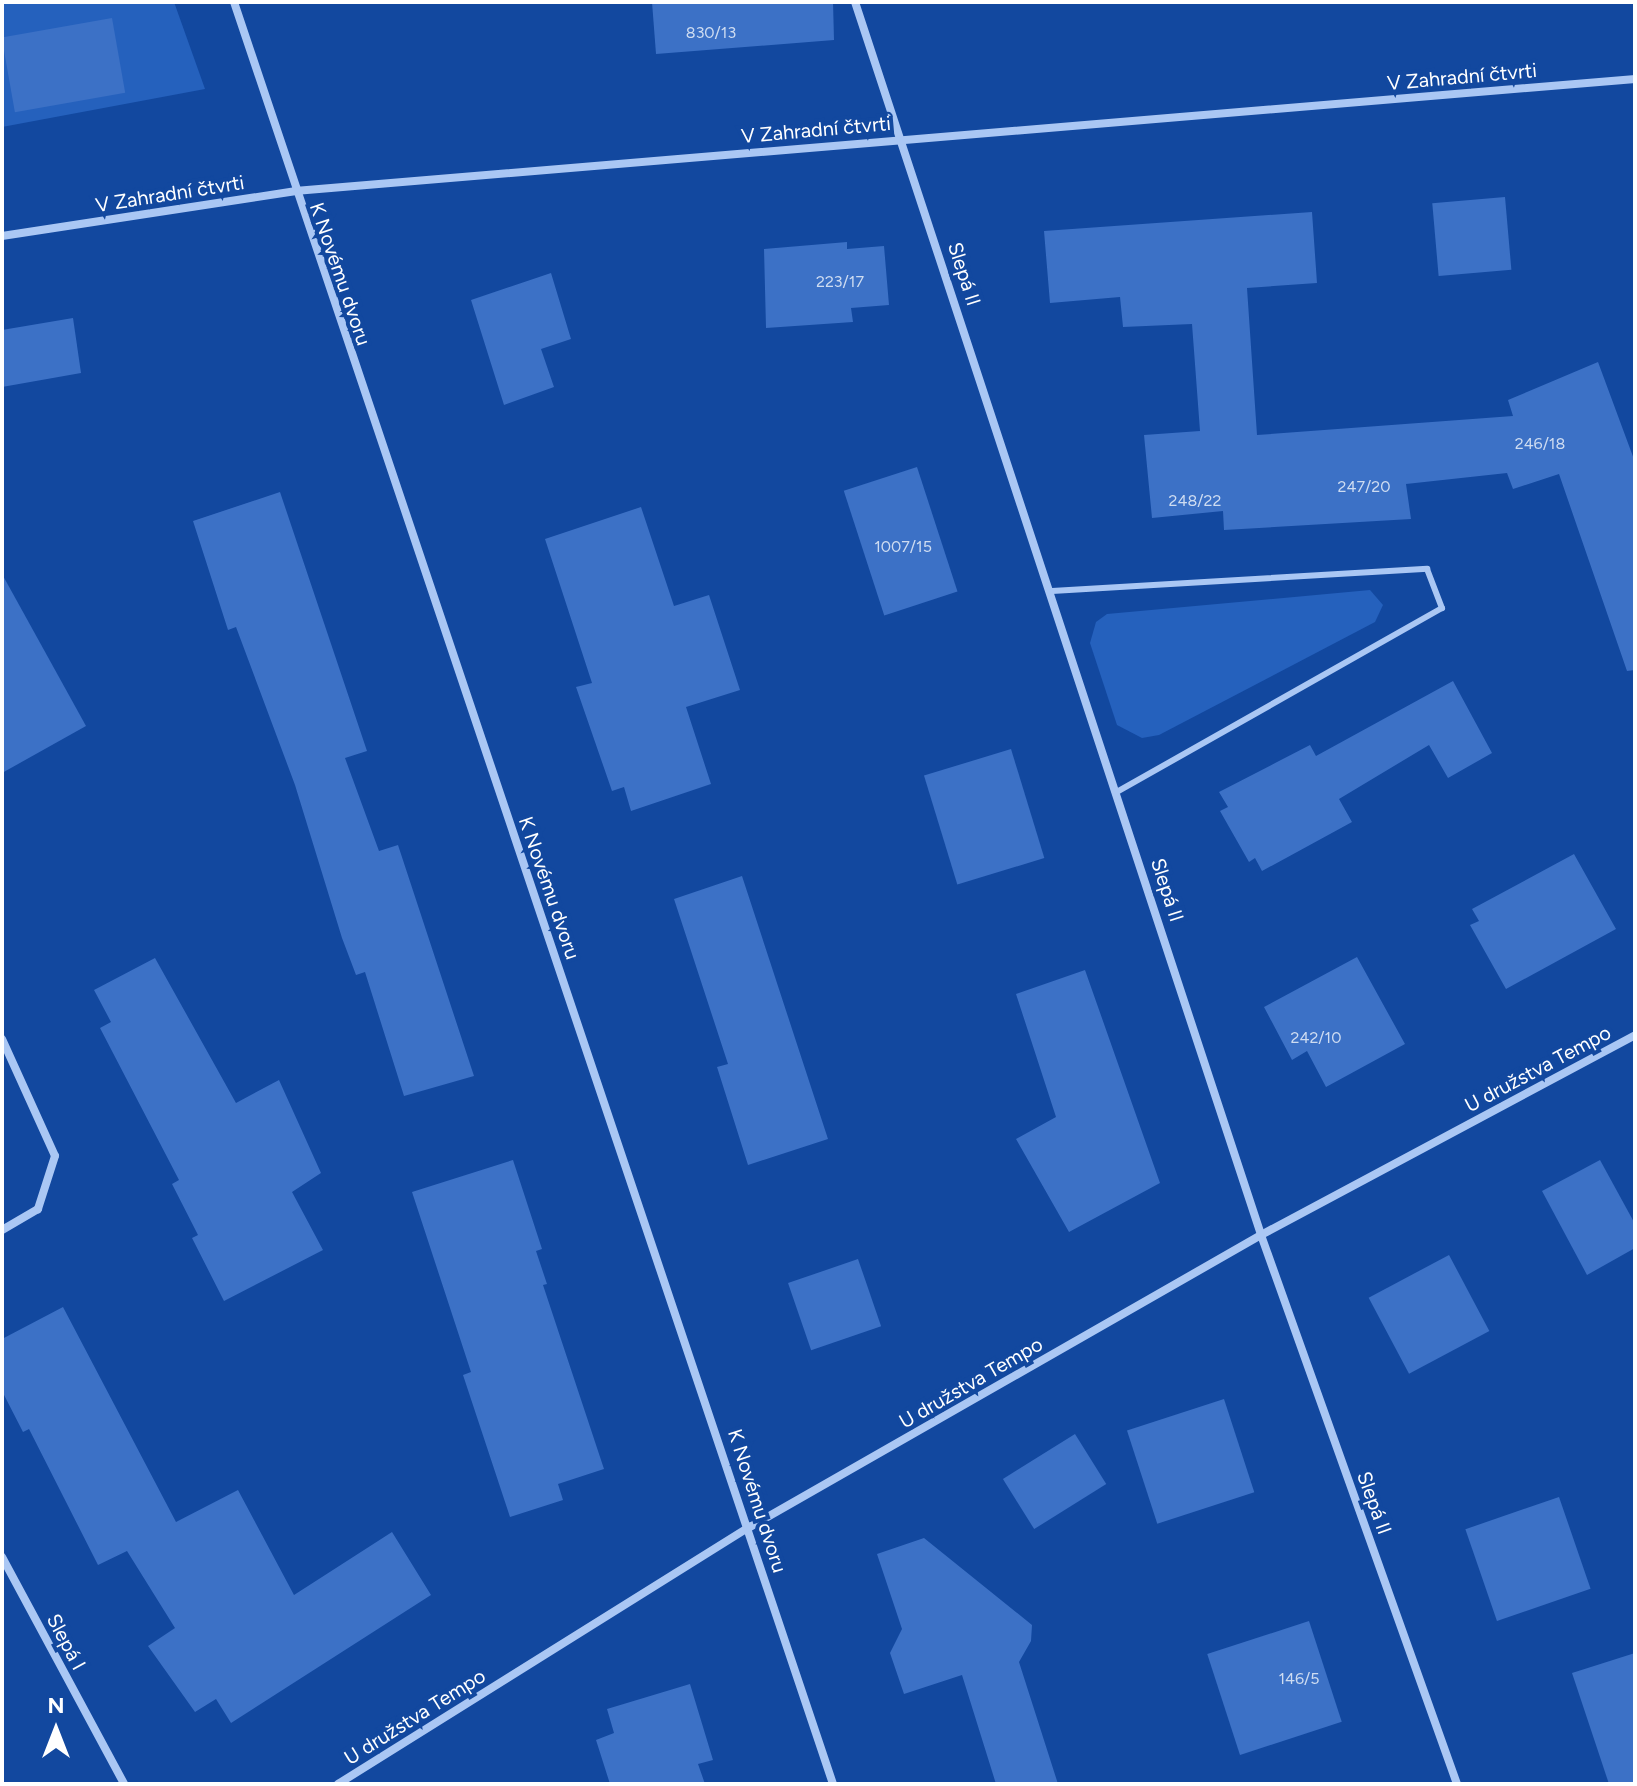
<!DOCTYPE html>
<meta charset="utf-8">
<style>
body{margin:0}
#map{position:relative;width:1637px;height:1786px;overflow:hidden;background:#12489f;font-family:Figtree,sans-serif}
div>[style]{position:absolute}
.green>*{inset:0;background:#2561bd}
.building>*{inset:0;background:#3c71c6;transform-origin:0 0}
.service>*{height:6px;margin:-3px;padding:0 3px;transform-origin:3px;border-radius:3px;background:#aac7f4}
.minor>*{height:8px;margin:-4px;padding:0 4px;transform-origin:4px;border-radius:4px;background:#aac7f4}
span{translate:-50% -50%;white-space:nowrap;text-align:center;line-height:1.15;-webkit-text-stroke:8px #12489f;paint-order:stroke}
.number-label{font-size:16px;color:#cedcf1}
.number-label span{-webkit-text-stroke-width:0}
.street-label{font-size:20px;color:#fff}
.frame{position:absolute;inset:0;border:4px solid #fff;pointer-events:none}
.north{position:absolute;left:16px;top:1690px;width:80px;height:80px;-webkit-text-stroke:6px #12489f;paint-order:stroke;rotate:0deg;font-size:22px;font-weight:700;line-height:32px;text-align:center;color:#fff}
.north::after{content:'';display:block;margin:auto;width:28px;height:36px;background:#fff;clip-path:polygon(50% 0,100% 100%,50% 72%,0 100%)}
</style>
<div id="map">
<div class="green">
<div style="clip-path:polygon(2px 2px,174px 2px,205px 89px,2px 127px)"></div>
<div style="clip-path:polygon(1370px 590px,1383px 605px,1375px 622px,1159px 735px,1142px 738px,1117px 725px,1090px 643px,1096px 622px,1107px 614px)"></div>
</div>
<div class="building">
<div style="clip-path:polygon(652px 2px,833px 2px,834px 40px,656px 54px)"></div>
<div style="left:112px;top:18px;width:76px;height:112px;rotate:80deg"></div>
<div style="left:1505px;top:197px;width:73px;height:73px;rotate:85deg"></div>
<div style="clip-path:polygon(1312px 212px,1317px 283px,1247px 288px,1257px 435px,1513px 416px,1508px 400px,1598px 362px,1635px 462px,1635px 670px,1627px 671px,1559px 474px,1513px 489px,1507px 473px,1406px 484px,1411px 519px,1224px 530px,1223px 511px,1152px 518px,1144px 435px,1200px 431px,1192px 324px,1123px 327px,1120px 297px,1050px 303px,1044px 231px)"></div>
<div style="clip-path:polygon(847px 242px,847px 249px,884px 246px,889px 305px,851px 308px,853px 322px,766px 328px,764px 249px)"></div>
<div style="clip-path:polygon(551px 273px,571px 339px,541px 349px,554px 387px,504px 405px,471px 300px)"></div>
<div style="clip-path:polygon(73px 318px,81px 373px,2px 387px,2px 330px)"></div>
<div style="left:917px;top:467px;width:131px;height:77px;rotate:72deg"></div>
<div style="clip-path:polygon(280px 492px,367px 751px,345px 758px,379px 851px,398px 845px,474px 1076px,404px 1096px,365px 972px,356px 975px,342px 938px,295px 785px,236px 627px,228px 630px,193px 521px)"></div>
<div style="clip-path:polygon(641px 507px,674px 606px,709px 595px,740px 690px,686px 707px,711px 784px,631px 811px,624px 787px,612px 791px,576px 687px,592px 683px,545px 539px)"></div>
<div style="clip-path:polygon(2px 574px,86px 726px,2px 773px)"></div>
<div style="clip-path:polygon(1453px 681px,1492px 753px,1448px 778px,1429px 745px,1339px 799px,1352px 822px,1262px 871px,1255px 858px,1249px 862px,1220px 811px,1228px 807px,1219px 792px,1310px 745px,1316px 756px)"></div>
<div style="left:1011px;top:749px;width:114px;height:91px;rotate:73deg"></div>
<div style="clip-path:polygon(1574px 854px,1616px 929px,1506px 989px,1470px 925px,1479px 921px,1472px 909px)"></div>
<div style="clip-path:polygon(742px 876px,828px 1139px,748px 1165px,717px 1067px,728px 1064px,674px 899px)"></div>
<div style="clip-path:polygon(1357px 957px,1405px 1044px,1326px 1087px,1307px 1051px,1292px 1060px,1264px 1007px)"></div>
<div style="clip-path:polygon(155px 958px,236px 1103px,279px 1080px,321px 1173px,292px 1192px,323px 1250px,224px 1301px,192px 1238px,198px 1235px,172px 1184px,179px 1180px,100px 1028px,111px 1022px,94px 990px)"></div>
<div style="clip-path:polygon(1085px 970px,1160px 1183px,1069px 1232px,1016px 1139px,1056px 1117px,1016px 994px)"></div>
<div style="clip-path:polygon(513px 1160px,542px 1249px,536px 1251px,547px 1284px,543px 1285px,604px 1469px,558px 1484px,563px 1500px,510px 1517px,463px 1375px,471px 1372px,412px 1192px)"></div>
<div style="clip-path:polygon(1600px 1160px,1635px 1224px,1635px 1248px,1587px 1275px,1542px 1191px)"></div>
<div style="left:1449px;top:1255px;width:86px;height:91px;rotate:62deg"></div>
<div style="left:858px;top:1259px;width:71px;height:74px;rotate:71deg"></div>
<div style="clip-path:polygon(63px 1307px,176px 1522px,238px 1490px,294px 1595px,392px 1532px,431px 1595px,231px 1723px,216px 1699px,195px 1712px,148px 1646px,175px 1628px,127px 1551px,98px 1565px,29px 1429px,23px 1432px,2px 1391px,2px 1339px)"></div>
<div style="left:1224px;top:1399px;width:98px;height:102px;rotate:72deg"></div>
<div style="left:1075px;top:1434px;width:59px;height:85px;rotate:58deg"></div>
<div style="left:1559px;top:1497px;width:97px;height:99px;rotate:71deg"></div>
<div style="clip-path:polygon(924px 1538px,1032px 1625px,1031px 1641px,1019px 1662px,1058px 1784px,996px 1784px,962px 1675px,904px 1694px,890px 1653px,902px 1629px,877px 1554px)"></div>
<div style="left:1309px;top:1621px;width:106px;height:107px;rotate:72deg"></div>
<div style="clip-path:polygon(1635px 1653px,1635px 1784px,1609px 1784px,1572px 1673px)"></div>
<div style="clip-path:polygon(690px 1684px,713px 1760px,698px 1764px,705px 1784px,610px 1784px,596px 1740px,614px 1733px,607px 1709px)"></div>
</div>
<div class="service">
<div style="left:1052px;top:591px;width:376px;rotate:-3.4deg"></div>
<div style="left:1427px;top:569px;width:42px;rotate:69deg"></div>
<div style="left:1442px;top:608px;width:371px;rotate:150.5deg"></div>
</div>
<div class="minor">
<div style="left:234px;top:2px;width:1880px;rotate:71.42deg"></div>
<div style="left:855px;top:2px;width:1298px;rotate:71.77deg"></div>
<div style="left:1261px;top:1235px;width:583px;rotate:70.35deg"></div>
<div style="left:2px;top:236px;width:296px;rotate:-8.7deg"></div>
<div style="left:295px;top:191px;width:1345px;rotate:-4.78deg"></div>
<div style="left:2px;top:1039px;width:128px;rotate:65.6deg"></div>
<div style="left:55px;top:1156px;width:56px;rotate:107.8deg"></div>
<div style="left:38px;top:1209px;width:42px;rotate:149.7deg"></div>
<div style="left:2px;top:1557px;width:258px;rotate:61.7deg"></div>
<div style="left:338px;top:1784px;width:486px;rotate:-32deg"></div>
<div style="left:750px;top:1527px;width:589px;rotate:-29.74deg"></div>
<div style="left:1261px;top:1235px;width:424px;rotate:-28.1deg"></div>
</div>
<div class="number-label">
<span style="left:711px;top:33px">830/13</span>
<span style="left:840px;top:282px">223/17</span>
<span style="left:1540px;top:444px">246/18</span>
<span style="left:1364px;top:487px">247/20</span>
<span style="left:1195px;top:501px">248/22</span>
<span style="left:903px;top:547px">1007/15</span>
<span style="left:1316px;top:1038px">242/10</span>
<span style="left:1299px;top:1679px">146/5</span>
</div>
<div class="street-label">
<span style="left:1462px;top:77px;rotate:-5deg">V Zahradní čtvrti</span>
<span style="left:816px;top:130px;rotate:-5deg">V Zahradní čtvrti</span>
<span style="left:170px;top:194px;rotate:-9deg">V Zahradní čtvrti</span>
<span style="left:340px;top:274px;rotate:71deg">K Novému dvoru</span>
<span style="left:964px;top:274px;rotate:72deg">Slepá II</span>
<span style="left:549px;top:888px;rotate:71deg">K Novému dvoru</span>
<span style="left:1167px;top:890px;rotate:72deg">Slepá II</span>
<span style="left:1538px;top:1069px;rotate:-28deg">U družstva Tempo</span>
<span style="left:971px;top:1383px;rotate:-30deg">U družstva Tempo</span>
<span style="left:757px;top:1501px;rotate:72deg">K Novému dvoru</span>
<span style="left:1374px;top:1503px;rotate:70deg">Slepá II</span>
<span style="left:66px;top:1642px;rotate:62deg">Slepá I</span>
<span style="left:415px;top:1717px;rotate:-32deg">U družstva Tempo</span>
</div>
<div class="frame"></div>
<div class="north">N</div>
</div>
